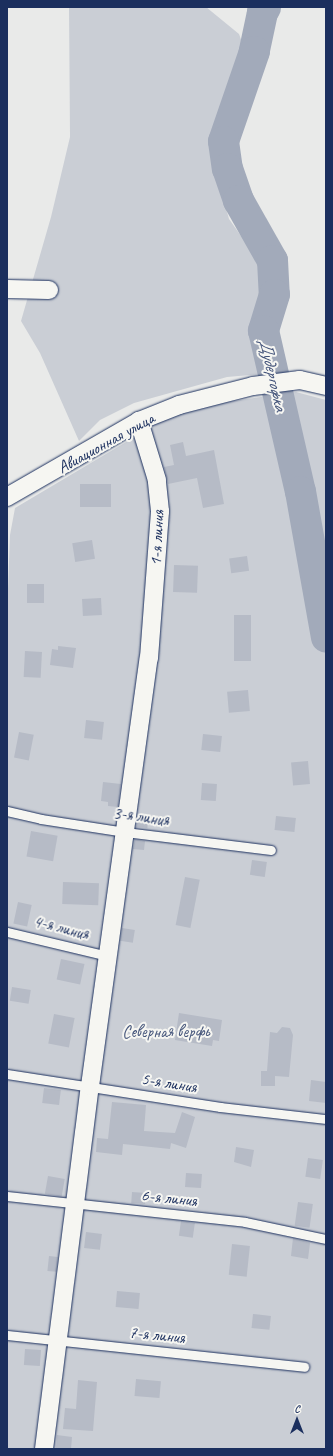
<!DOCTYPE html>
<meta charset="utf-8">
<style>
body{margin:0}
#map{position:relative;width:333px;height:1456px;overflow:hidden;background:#e9eae9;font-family:Caveat,sans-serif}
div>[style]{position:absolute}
.green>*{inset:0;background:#caced5}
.river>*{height:31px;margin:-15.5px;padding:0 15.5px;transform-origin:15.5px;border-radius:15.5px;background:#a2aaba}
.building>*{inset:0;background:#b6bbc6;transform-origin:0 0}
.roads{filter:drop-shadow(0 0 1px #1b2f5e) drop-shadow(0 0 1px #1b2f5e)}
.service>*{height:9px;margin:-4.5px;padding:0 4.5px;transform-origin:4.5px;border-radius:4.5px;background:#f6f6f2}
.minor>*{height:18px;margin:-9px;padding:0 9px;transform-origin:9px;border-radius:9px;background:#f6f6f2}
span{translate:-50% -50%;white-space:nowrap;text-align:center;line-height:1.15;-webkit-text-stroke:4px #f6f6f2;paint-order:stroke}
.street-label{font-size:17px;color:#1b2f5e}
.park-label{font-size:17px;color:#47577c}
.water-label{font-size:18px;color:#44547a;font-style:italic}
.frame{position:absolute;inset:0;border:8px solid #1b2f5e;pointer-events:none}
.north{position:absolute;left:277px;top:1400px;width:40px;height:40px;-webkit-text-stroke:3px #f6f6f2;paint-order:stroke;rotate:0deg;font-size:11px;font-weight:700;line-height:16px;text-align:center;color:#1b2f5e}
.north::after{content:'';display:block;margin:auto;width:14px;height:18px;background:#1b2f5e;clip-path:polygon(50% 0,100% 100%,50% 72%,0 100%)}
</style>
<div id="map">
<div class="green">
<div style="clip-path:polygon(69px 7px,206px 7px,239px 34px,243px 45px,233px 68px,233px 95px,215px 132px,221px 190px,229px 219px,241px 236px,250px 241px,260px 253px,265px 266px,265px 287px,259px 299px,254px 323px,255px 338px,263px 374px,227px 377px,134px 403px,100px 420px,79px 441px,40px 353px,21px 321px,51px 217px,70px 137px)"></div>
<div style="clip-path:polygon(296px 392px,326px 400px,326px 1449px,7px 1449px,7px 616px,10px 535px,15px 508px,143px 432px,153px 421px,206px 405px)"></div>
</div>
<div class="river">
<div style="left:265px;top:7px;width:6px;rotate:121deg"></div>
<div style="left:262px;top:12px;width:40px;rotate:102deg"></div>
<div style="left:254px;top:51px;width:95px;rotate:109deg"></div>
<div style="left:223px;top:141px;width:27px;rotate:82deg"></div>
<div style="left:227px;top:168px;width:34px;rotate:71deg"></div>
<div style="left:238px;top:200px;width:69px;rotate:60.5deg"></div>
<div style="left:272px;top:260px;width:34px;rotate:87deg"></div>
<div style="left:274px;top:294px;width:38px;rotate:107deg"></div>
<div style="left:263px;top:330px;width:165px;rotate:77.1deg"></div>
<div style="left:300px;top:491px;width:148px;rotate:79.9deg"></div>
</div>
<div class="building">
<div style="clip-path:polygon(183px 442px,186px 456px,214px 450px,224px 504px,203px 508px,197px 478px,168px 484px,164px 467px,174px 465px,170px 445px)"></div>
<div style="left:111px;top:484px;width:23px;height:31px;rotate:90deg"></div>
<div style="left:92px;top:540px;width:19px;height:20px;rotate:81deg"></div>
<div style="left:247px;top:556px;width:15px;height:18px;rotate:82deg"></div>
<div style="left:174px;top:565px;width:24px;height:27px;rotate:2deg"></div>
<div style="left:27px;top:584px;width:17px;height:19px"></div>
<div style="left:101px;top:598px;width:17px;height:19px;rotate:87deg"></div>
<div style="left:234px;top:615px;width:17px;height:46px"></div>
<div style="clip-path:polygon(58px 646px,76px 648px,73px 668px,50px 665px,52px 649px,58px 650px)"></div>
<div style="left:25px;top:651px;width:17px;height:26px;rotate:3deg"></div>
<div style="left:248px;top:690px;width:21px;height:21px;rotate:85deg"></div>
<div style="left:86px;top:720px;width:18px;height:18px;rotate:6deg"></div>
<div style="left:19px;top:732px;width:15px;height:26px;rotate:11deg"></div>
<div style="left:203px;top:734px;width:19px;height:16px;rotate:6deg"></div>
<div style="left:308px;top:761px;width:23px;height:17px;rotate:85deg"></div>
<div style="clip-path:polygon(103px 782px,121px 784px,118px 807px,108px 806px,108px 802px,101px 801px)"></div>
<div style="left:202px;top:783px;width:15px;height:17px;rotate:4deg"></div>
<div style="left:276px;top:816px;width:20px;height:14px;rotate:6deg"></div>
<div style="left:137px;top:820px;width:11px;height:7px;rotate:5deg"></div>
<div style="left:31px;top:831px;width:27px;height:26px;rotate:10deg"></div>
<div style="clip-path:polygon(135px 839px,145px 841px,144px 850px,133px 849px)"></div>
<div style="left:252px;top:860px;width:15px;height:15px;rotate:8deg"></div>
<div style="left:185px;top:877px;width:15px;height:49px;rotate:11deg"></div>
<div style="left:63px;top:882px;width:36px;height:22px;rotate:2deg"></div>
<div style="left:18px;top:902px;width:14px;height:22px;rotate:12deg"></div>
<div style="left:122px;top:928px;width:13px;height:13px;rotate:9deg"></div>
<div style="left:61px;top:959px;width:24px;height:21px;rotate:12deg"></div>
<div style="left:12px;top:987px;width:19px;height:14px;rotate:9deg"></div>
<div style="clip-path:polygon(179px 1013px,222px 1020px,219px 1041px,213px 1040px,212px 1046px,175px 1040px)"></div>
<div style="left:54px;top:1014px;width:21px;height:30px;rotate:11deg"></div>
<div style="clip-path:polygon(282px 1027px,290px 1028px,293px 1035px,289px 1077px,275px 1076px,275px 1086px,261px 1086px,261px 1071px,267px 1071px,270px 1032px,277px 1033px)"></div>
<div style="clip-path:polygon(311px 1080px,326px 1082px,326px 1103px,309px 1101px)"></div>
<div style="left:44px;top:1088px;width:17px;height:15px;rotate:7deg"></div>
<div style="clip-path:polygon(112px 1102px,146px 1105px,144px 1131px,175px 1133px,182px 1112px,195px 1117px,186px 1148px,171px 1143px,170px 1149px,123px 1144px,122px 1155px,96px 1152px,97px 1138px,108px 1139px)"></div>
<div style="clip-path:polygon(236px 1147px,254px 1150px,251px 1167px,234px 1162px)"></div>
<div style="left:308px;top:1158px;width:15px;height:19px;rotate:8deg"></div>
<div style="left:186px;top:1173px;width:16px;height:14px;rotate:4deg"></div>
<div style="left:48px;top:1176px;width:17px;height:18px;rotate:10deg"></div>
<div style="left:132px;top:1192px;width:14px;height:11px;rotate:4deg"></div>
<div style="left:298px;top:1202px;width:15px;height:24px;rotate:8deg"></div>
<div style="left:181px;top:1221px;width:14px;height:15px;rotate:8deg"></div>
<div style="left:86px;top:1232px;width:16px;height:16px;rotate:7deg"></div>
<div style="clip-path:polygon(293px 1238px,310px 1243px,308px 1259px,291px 1256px)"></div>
<div style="left:232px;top:1244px;width:18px;height:31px;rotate:6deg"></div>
<div style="left:49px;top:1256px;width:9px;height:15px;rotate:6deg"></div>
<div style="left:117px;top:1291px;width:23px;height:16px;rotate:5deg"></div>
<div style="left:253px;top:1314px;width:18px;height:14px;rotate:6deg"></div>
<div style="left:25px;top:1349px;width:16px;height:16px;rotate:4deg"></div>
<div style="left:136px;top:1379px;width:25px;height:17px;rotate:5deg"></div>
<div style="clip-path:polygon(78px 1380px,97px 1382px,93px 1431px,63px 1429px,65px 1408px,76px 1409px)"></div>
<div style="clip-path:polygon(57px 1435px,72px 1437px,71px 1449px,56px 1449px)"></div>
</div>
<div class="roads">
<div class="service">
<div style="left:7px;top:811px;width:35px;rotate:13deg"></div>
<div style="left:41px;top:819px;width:85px;rotate:8.8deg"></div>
<div style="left:125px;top:832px;width:147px;rotate:7deg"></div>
<div style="left:7px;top:932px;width:104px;rotate:13.4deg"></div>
<div style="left:7px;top:1074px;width:216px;rotate:8.8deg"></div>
<div style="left:220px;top:1107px;width:107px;rotate:6.5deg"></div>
<div style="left:7px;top:1196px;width:239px;rotate:6.2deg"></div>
<div style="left:245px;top:1222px;width:83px;rotate:11.9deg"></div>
<div style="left:7px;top:1335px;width:299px;rotate:6.1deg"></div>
</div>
<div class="minor">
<div style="left:7px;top:289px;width:42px;rotate:1.4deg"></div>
<div style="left:7px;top:497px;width:152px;rotate:-29.9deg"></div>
<div style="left:139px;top:421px;width:43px;rotate:-21.8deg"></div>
<div style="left:179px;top:405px;width:76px;rotate:-14.4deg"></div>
<div style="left:253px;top:386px;width:47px;rotate:-7.3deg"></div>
<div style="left:300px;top:380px;width:27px;rotate:13deg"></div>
<div style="left:44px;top:1449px;width:366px;rotate:-82.8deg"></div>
<div style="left:90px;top:1086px;width:432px;rotate:-82.2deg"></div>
<div style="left:149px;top:658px;width:147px;rotate:-85.7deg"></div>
<div style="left:160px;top:511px;width:31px;rotate:-96deg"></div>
<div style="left:157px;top:480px;width:62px;rotate:-107deg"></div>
</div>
</div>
<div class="street-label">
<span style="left:106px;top:443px;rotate:-29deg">Авиационная улица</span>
<span style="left:157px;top:538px;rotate:-87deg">1-я линия</span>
<span style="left:141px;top:817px;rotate:8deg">3-я линия</span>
<span style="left:61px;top:928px;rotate:14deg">4-я линия</span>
<span style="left:169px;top:1083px;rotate:9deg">5-я линия</span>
<span style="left:169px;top:1198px;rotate:6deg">6-я линия</span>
<span style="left:157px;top:1335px;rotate:6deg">7-я линия</span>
</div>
<div class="park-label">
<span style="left:166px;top:1032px">Северная верфь</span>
</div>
<div class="water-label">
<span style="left:273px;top:375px;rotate:77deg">Дудергофка</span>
</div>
<div class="frame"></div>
<div class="north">С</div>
</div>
